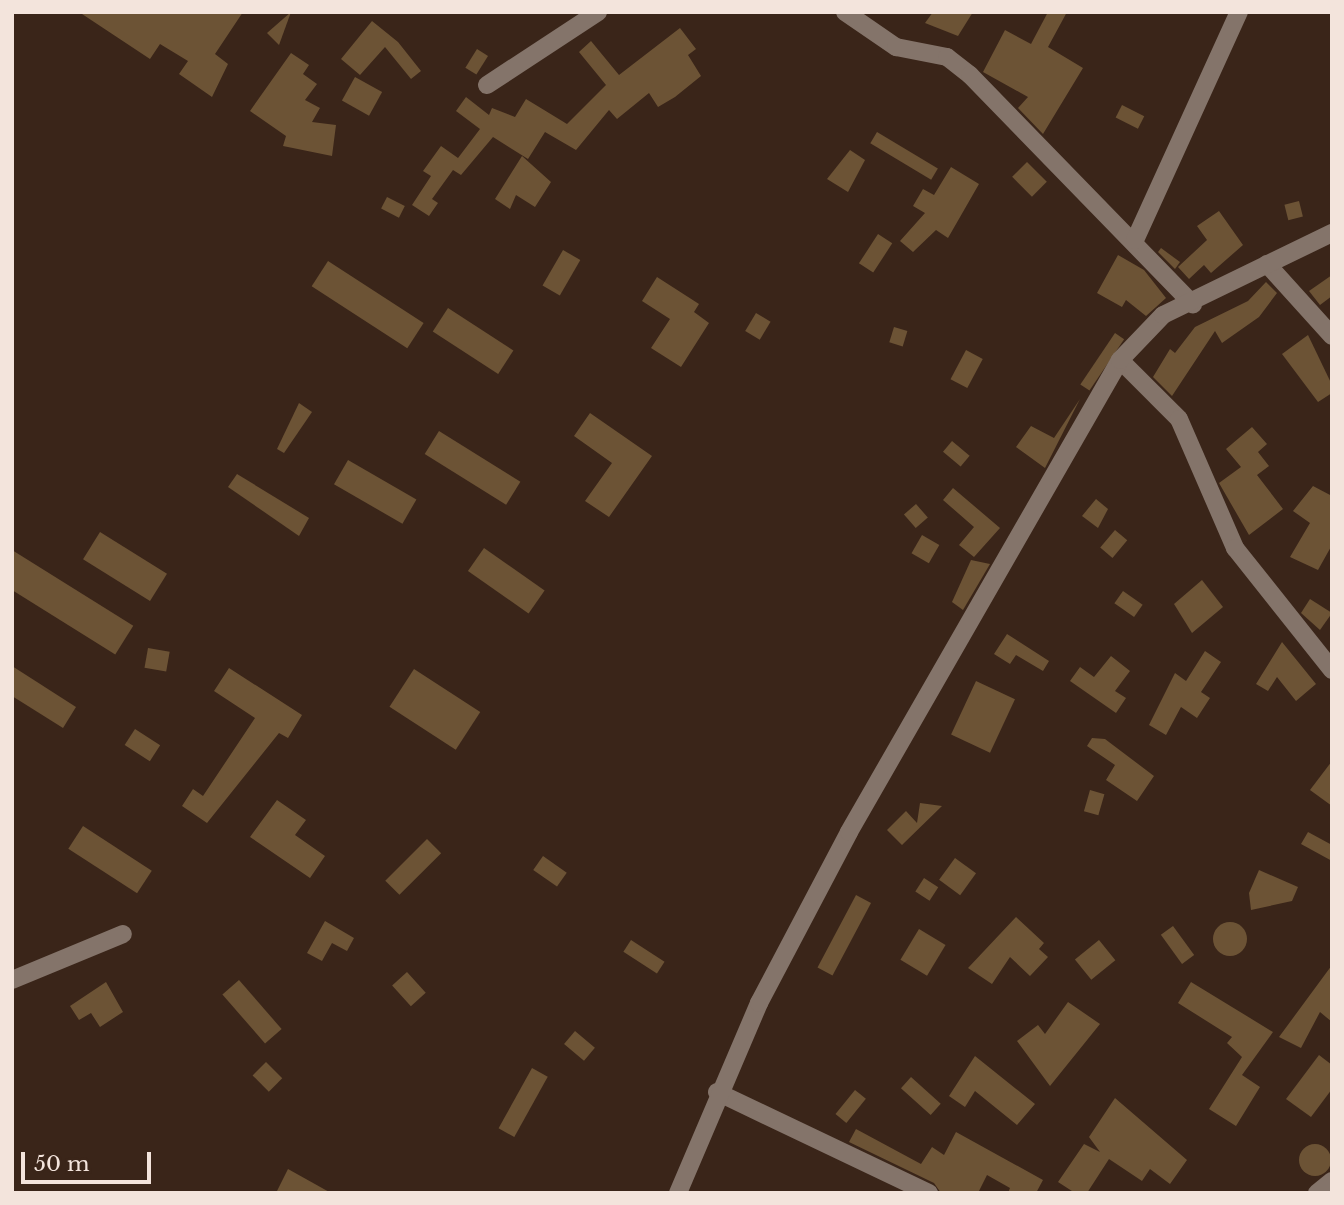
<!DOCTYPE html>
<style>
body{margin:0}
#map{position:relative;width:1344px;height:1205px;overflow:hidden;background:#3a2519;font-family:"Libre Baskerville",serif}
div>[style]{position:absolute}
.building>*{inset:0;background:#6c5335;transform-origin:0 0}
.round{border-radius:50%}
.minor>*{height:18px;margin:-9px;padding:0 9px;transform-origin:9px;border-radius:9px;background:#84746a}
span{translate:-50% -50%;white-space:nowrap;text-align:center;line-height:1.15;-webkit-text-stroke:6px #3a2519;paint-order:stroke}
.frame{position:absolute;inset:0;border:14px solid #f3e4dc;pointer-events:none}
.scale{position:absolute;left:21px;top:1152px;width:130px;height:32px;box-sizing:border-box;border:4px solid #f3e4dc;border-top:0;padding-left:9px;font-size:21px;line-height:24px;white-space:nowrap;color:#f3e4dc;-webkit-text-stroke:5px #3a2519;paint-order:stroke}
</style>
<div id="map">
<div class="building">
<div style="clip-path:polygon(79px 12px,243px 12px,215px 54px,228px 64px,212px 97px,179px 74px,188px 61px,160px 44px,150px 59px)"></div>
<div style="clip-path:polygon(291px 12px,279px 45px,267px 33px)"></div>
<div style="clip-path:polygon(933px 12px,973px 12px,958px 36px,925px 23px)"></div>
<div style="clip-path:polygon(1048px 12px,1067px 12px,1048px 47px,1083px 68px,1043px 134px,1018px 108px,1028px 97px,983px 72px,1005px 30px,1031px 44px)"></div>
<div style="clip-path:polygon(372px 21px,398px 42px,421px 71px,411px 79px,385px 47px,360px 75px,341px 59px)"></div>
<div style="clip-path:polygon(680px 28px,696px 49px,688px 55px,701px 76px,675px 97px,658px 107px,649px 93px,617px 119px,609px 110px,576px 150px,545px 132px,528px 159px,493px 137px,461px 175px,453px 170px,432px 199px,438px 203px,429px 216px,412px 205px,431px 176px,423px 171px,441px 146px,458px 158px,480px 129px,456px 111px,466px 97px,489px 115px,492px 108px,515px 117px,526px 99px,567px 124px,606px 85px,579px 52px,591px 41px,619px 75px)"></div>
<div style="left:477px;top:49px;width:13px;height:22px;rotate:32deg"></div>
<div style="clip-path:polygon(291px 53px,309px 65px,303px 74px,317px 84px,305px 100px,320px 108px,312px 122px,336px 125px,332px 156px,283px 146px,286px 136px,250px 111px)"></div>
<div style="left:355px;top:77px;width:31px;height:27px;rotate:29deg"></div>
<div style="left:1122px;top:105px;width:25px;height:14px;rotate:27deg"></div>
<div style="left:877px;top:132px;width:71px;height:13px;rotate:31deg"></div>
<div style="clip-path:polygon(850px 150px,865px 160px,848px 192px,827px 179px)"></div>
<div style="clip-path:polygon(522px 156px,551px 182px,535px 207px,516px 195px,510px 209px,495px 199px)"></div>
<div style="left:1027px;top:162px;width:28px;height:21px;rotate:45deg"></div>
<div style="clip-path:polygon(951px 167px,979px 184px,948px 238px,936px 230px,913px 252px,900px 241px,925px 213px,913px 206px,923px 189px,934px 195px)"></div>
<div style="left:387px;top:197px;width:20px;height:13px;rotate:27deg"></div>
<div style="left:1299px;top:201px;width:16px;height:15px;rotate:76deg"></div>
<div style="clip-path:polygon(1219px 211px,1243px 245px,1211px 273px,1204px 265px,1189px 279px,1178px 267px,1207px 240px,1197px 226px)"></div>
<div style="left:878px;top:234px;width:17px;height:35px;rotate:33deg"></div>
<div style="clip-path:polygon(1161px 248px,1180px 262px,1175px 269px,1158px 252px)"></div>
<div style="left:563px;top:250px;width:20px;height:41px;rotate:30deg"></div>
<div style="clip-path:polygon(1118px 255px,1144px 270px,1166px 298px,1146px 316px,1126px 300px,1122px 307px,1097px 293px)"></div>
<div style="left:328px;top:261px;width:114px;height:30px;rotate:33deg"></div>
<div style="clip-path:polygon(1332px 275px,1332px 296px,1320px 305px,1309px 291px)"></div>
<div style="clip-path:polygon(657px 277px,699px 304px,694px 312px,709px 323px,681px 367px,651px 348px,670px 319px,642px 301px)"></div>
<div style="clip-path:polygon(1266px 282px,1277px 293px,1259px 317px,1222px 343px,1215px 331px,1172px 396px,1153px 377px,1170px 349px,1175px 353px,1195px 327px,1248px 301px)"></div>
<div style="left:448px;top:308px;width:78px;height:28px;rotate:33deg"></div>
<div style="left:756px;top:313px;width:17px;height:21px;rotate:31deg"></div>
<div style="left:894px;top:327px;width:14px;height:16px;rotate:17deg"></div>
<div style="left:1115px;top:333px;width:11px;height:62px;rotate:34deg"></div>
<div style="clip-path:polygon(1308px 335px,1332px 385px,1332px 393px,1318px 402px,1282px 354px)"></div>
<div style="left:966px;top:350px;width:19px;height:33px;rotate:28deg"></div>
<div style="clip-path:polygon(1080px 399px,1045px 468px,1016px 447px,1031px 426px,1054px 438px)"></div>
<div style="clip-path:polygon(299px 403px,312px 412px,284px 453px,277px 449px)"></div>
<div style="clip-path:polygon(590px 413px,652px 456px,609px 517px,585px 501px,612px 463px,574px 436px)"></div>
<div style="clip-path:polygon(1252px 427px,1267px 444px,1258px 452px,1269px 466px,1257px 475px,1283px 509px,1249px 535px,1219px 483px,1241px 467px,1226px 449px)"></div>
<div style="left:439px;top:431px;width:96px;height:27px;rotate:32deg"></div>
<div style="left:952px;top:441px;width:23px;height:14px;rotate:40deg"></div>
<div style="left:348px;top:460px;width:79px;height:28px;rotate:30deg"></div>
<div style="clip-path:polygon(237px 474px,309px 518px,299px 536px,228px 487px)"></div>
<div style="clip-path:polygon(1313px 486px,1332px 496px,1332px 545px,1318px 570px,1290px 557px,1310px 523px,1293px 511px)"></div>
<div style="clip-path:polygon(953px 488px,1000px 528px,974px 557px,959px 545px,974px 527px,943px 500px)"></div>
<div style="clip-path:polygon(1096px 499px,1108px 509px,1098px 528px,1082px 516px)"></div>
<div style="left:916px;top:504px;width:18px;height:16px;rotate:49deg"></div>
<div style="left:1115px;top:530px;width:16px;height:23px;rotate:40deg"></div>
<div style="left:100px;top:532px;width:79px;height:32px;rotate:32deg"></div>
<div style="left:922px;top:535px;width:20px;height:21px;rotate:30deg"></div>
<div style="left:484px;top:548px;width:74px;height:28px;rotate:35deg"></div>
<div style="left:12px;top:550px;width:143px;height:34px;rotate:32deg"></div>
<div style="clip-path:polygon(971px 560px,990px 564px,963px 610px,952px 602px)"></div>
<div style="clip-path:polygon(1202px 580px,1223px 607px,1192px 633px,1174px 604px)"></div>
<div style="left:1123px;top:591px;width:24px;height:15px;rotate:35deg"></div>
<div style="clip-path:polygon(1310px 599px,1332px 613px,1320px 630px,1301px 613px)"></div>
<div style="clip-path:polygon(1007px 634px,1049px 661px,1043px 671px,1016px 655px,1010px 664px,994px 654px)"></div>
<div style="clip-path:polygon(1282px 642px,1316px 684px,1296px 701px,1277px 677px,1268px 691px,1256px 684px)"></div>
<div style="left:148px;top:648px;width:22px;height:20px;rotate:10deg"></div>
<div style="clip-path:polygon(1205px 651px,1221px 662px,1201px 692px,1210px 698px,1197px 718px,1181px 707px,1166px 735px,1149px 725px,1175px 673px,1186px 681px)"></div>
<div style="clip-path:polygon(1111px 656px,1130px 671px,1115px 691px,1126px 698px,1116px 713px,1070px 681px,1080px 667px,1094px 677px)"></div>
<div style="clip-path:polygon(12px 666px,76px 707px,63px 728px,12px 696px)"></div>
<div style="clip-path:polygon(229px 668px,302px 715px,288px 738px,279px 733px,207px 823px,182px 806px,193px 789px,203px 796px,255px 718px,214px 691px)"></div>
<div style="left:414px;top:669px;width:79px;height:45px;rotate:33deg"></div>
<div style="left:976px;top:681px;width:43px;height:59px;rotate:25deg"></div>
<div style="left:135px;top:729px;width:30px;height:19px;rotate:33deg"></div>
<div style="clip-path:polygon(1092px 738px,1105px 739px,1154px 776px,1137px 801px,1106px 780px,1115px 765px,1087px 746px)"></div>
<div style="clip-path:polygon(1332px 761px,1332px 806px,1310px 790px)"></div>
<div style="left:1090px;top:790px;width:15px;height:22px;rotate:16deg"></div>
<div style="clip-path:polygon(277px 800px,306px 820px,295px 835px,325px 856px,310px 878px,250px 837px)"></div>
<div style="clip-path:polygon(920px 803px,942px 806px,902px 845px,887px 830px,906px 811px,917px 823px)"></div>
<div style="left:83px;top:826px;width:82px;height:27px;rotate:33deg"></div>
<div style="clip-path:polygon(1308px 832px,1332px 845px,1332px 861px,1301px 844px)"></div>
<div style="left:427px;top:839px;width:20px;height:59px;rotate:45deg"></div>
<div style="left:543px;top:856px;width:29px;height:17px;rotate:35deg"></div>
<div style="left:955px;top:858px;width:26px;height:27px;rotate:36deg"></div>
<div style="clip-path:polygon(1259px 870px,1298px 887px,1292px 901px,1251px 910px,1249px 893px)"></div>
<div style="left:924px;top:878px;width:17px;height:16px;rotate:33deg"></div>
<div style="left:856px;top:895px;width:17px;height:82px;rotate:28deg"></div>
<div style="clip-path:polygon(1016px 917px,1044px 943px,1039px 949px,1048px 957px,1030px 976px,1010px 957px,992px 984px,968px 968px)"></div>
<div style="clip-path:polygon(325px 921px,354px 938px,347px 951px,332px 943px,322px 961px,307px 953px)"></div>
<div class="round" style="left:1213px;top:922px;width:34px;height:34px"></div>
<div style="left:1173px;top:926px;width:36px;height:15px;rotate:54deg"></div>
<div style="left:919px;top:929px;width:31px;height:36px;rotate:31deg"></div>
<div style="left:631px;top:940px;width:40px;height:14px;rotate:33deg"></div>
<div style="left:1099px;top:940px;width:26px;height:31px;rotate:51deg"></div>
<div style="clip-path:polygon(1332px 965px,1332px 1022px,1320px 1012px,1301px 1048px,1279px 1037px)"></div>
<div style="left:407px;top:972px;width:28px;height:20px;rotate:48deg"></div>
<div style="left:239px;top:980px;width:65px;height:22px;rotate:49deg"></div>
<div style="clip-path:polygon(106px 982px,123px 1012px,100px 1027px,91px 1013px,79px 1020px,70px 1006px)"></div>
<div style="clip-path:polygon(1191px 982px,1273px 1032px,1242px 1075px,1260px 1087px,1236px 1126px,1209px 1109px,1242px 1057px,1227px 1043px,1232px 1037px,1178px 1003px)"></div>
<div style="clip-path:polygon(1068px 1002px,1100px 1024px,1050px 1086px,1017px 1041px,1038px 1025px,1045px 1034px)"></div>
<div style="left:575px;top:1031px;width:26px;height:17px;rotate:40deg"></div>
<div style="clip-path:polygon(1319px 1055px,1332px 1065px,1332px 1089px,1311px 1117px,1286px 1099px)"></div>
<div style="clip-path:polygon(975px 1056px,1035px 1104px,1017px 1125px,975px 1091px,965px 1107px,949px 1096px)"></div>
<div style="left:266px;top:1062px;width:23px;height:19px;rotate:45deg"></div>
<div style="left:532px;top:1068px;width:18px;height:69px;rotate:29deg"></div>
<div style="left:911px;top:1077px;width:40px;height:15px;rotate:42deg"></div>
<div style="left:855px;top:1090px;width:14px;height:31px;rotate:39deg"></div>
<div style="clip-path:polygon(1115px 1098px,1187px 1160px,1170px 1184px,1150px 1169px,1142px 1181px,1109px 1159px,1087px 1193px,1075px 1193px,1058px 1182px,1084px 1144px,1100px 1152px,1089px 1137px)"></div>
<div style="clip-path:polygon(856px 1129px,921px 1164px,932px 1147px,944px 1155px,956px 1132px,1043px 1180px,1036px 1193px,1008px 1193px,1010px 1188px,987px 1175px,978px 1193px,941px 1193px,934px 1183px,849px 1142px)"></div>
<div class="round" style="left:1299px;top:1144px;width:32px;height:32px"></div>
<div style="clip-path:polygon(288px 1169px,331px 1193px,276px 1193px)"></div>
</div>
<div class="minor">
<div style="left:845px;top:12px;width:62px;rotate:34.5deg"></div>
<div style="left:896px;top:47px;width:52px;rotate:11.1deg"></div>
<div style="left:947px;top:57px;width:29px;rotate:38deg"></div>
<div style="left:970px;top:75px;width:320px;rotate:45.8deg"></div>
<div style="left:487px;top:85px;width:133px;rotate:-33.3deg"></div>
<div style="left:1135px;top:240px;width:251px;rotate:-65.5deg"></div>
<div style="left:1267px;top:264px;width:97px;rotate:47.9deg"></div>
<div style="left:1120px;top:360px;width:83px;rotate:45deg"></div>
<div style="left:1179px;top:419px;width:141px;rotate:66.5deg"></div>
<div style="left:1235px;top:548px;width:156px;rotate:51.5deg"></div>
<div style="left:12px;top:980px;width:120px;rotate:-22.5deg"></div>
<div style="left:717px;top:1092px;width:235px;rotate:25.5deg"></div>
<div style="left:678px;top:1193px;width:207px;rotate:-66.9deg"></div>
<div style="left:759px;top:1003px;width:193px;rotate:-62.2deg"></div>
<div style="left:849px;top:832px;width:544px;rotate:-60.14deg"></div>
<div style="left:1120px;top:360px;width:62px;rotate:-46.3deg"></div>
<div style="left:1163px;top:315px;width:188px;rotate:-25.9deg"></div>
<div style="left:1317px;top:1193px;width:19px;rotate:-39deg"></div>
</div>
<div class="frame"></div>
<div class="scale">50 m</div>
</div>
